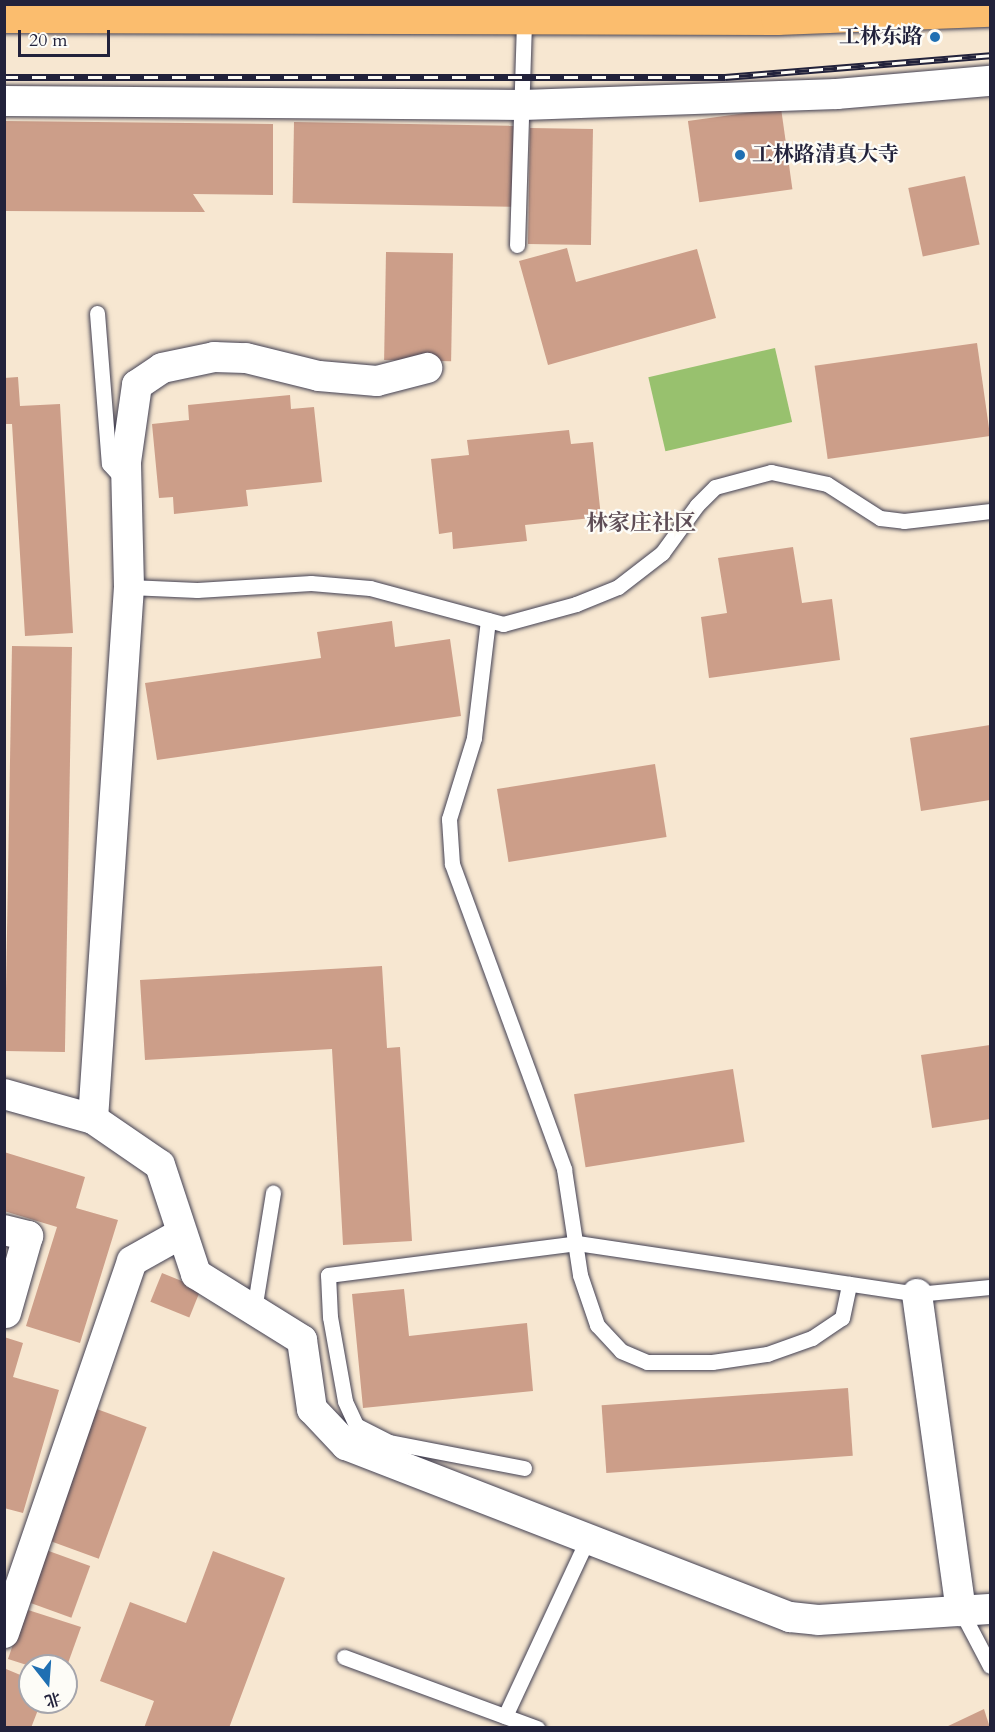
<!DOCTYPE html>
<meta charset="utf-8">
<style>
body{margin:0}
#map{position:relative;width:995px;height:1732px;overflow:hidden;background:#f7e7d1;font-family:Cardo,"Noto Serif SC",serif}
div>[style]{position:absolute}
.green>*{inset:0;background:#98c16e;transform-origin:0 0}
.building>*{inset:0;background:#cc9e89;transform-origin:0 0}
.roads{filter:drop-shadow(0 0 2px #424052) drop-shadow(0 0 2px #424052)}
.service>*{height:15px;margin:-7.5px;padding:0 7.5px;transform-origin:7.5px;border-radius:7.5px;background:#fff}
.minor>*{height:30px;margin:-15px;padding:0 15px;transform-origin:15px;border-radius:15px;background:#fff}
.trunk>*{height:33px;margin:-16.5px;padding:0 16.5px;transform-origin:16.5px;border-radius:16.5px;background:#fbbd6e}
.rail>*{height:7px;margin-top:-3.5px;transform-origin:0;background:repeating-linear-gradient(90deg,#fdfcf7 0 14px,#22223b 0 28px);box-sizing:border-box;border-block:2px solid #22223b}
.dots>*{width:16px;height:16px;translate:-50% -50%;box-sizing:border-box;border:3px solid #fdfcf7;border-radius:50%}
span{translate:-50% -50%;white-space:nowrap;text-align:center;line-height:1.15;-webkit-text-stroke:4.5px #fdfcf7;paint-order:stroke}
.poi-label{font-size:21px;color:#22223b;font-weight:700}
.right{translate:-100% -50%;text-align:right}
.left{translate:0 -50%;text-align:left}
.neighbourhood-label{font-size:22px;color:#5e4d56;font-weight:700}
.frame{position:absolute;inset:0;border:6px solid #22223b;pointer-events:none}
.north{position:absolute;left:18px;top:1654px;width:60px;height:60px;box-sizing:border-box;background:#fdfcf7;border:2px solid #a5a5ac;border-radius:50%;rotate:163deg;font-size:16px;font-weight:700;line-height:24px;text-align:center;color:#22223b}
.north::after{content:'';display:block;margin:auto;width:21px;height:27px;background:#1f6fb2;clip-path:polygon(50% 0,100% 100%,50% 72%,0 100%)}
.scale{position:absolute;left:18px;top:30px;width:92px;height:27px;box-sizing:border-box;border:3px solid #22223b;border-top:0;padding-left:8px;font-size:18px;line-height:21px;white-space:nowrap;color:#22223b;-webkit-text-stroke:4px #fdfcf7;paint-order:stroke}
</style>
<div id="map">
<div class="green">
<div style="left:775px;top:348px;width:76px;height:130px;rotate:77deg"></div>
</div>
<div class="building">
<div style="left:781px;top:108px;width:82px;height:94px;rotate:82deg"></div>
<div style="clip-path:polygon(4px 121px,273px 124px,273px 195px,193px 194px,205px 212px,4px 211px)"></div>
<div style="left:294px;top:122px;width:220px;height:81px;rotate:1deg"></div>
<div style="left:530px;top:128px;width:63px;height:116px;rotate:1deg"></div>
<div style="left:965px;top:176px;width:70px;height:58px;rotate:78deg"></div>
<div style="clip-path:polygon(567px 248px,576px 282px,697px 249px,716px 318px,548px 365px,519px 261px)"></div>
<div style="left:386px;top:252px;width:67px;height:108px;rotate:1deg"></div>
<div style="left:977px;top:343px;width:94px;height:164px;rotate:82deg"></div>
<div style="clip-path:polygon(18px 377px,20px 406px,60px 404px,73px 633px,25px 636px,12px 424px,4px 424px,4px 378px)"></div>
<div style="clip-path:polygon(290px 395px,291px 409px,314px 407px,322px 482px,246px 490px,248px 506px,174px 514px,173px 497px,159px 498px,152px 424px,189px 420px,188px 405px)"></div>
<div style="clip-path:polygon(569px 430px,571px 444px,593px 442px,601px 517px,525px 525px,527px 541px,453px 549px,452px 532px,439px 534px,431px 459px,469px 455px,467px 440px)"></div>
<div style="clip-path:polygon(793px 547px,802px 603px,832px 599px,840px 660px,709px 678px,701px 617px,727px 613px,718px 558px)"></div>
<div style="clip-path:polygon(392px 621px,395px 647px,450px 639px,461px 716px,157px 760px,145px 683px,321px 658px,317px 632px)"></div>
<div style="left:12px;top:646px;width:60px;height:405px;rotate:1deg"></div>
<div style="clip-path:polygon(990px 725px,990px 800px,921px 811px,910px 738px)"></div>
<div style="left:655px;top:764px;width:74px;height:160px;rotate:81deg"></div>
<div style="clip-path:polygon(382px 966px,387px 1048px,400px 1047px,412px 1241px,343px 1245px,332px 1049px,145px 1060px,140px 980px)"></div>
<div style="clip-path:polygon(990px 1045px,990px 1119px,932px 1128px,921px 1055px)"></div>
<div style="left:733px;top:1069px;width:74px;height:161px;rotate:81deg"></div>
<div style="clip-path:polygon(4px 1152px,85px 1177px,76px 1208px,118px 1220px,80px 1343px,26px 1326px,57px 1227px,4px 1211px)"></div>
<div style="left:162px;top:1273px;width:42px;height:31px;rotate:22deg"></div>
<div style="clip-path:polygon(404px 1289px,409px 1336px,527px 1323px,533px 1391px,363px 1408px,352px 1294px)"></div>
<div style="clip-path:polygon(4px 1337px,23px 1343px,13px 1377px,59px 1390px,23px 1513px,4px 1508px)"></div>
<div style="left:848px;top:1388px;width:68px;height:247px;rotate:86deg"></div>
<div style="left:94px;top:1408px;width:56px;height:140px;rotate:20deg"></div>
<div style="left:46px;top:1550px;width:47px;height:55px;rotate:20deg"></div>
<div style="clip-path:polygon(213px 1551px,285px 1578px,229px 1728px,144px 1728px,154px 1701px,100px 1681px,130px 1602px,186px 1623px)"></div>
<div style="clip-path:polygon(25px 1609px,81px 1627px,67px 1666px,30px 1666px,8px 1659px)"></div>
<div style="clip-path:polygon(6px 1669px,30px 1679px,30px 1702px,41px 1702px,31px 1728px,4px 1728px)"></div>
<div style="clip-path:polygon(984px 1709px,990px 1728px,944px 1728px)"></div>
</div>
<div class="roads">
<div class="service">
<div style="left:517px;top:245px;width:227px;rotate:-88.2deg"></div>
<div style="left:97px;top:313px;width:151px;rotate:85.5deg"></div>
<div style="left:109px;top:464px;width:22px;rotate:47deg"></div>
<div style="left:129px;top:587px;width:68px;rotate:2.5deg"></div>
<div style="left:197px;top:590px;width:114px;rotate:-3.5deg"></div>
<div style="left:311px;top:583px;width:59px;rotate:4.8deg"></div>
<div style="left:370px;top:588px;width:138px;rotate:15.1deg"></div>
<div style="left:503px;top:624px;width:76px;rotate:-15.3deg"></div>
<div style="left:576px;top:604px;width:45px;rotate:-22deg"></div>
<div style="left:618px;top:587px;width:56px;rotate:-37.7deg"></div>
<div style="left:662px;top:553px;width:59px;rotate:-53.9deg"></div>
<div style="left:697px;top:505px;width:25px;rotate:-45deg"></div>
<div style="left:715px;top:487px;width:58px;rotate:-15deg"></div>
<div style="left:771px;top:472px;width:57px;rotate:12.1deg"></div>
<div style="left:827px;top:484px;width:63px;rotate:32.7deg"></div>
<div style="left:880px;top:518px;width:24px;rotate:7deg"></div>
<div style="left:904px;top:521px;width:87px;rotate:-6.6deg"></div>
<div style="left:488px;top:620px;width:119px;rotate:96.8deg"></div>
<div style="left:474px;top:738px;width:85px;rotate:107.2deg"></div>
<div style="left:449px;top:819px;width:45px;rotate:86.2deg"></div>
<div style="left:452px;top:864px;width:325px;rotate:69.8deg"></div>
<div style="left:564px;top:1169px;width:107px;rotate:81.4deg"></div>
<div style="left:580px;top:1275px;width:53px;rotate:71.2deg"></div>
<div style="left:597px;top:1325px;width:35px;rotate:47deg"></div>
<div style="left:621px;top:1351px;width:28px;rotate:23deg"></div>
<div style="left:647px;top:1362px;width:65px"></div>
<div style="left:712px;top:1362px;width:56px;rotate:-8.3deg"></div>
<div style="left:767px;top:1354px;width:48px;rotate:-19.6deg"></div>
<div style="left:812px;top:1338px;width:36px;rotate:-34deg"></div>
<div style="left:842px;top:1318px;width:35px;rotate:-78deg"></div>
<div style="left:254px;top:1310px;width:119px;rotate:-80.8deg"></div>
<div style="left:524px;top:1468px;width:137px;rotate:-169.1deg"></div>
<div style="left:389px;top:1442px;width:37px;rotate:-153deg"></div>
<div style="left:356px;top:1425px;width:26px;rotate:-115deg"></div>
<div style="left:345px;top:1401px;width:85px;rotate:-100.1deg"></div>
<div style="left:330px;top:1317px;width:42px;rotate:-92.7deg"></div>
<div style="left:328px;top:1275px;width:251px;rotate:-7.3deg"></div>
<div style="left:577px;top:1243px;width:344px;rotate:8.5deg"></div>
<div style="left:917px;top:1294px;width:73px;rotate:-5.5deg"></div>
<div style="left:961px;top:1611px;width:62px;rotate:62.2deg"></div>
<div style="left:344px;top:1657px;width:206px;rotate:20.2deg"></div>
<div style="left:505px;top:1716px;width:194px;rotate:-65deg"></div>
</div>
<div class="minor">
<div style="left:4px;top:101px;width:519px;rotate:0.44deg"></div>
<div style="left:523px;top:105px;width:314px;rotate:-2deg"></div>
<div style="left:837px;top:94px;width:154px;rotate:-4.9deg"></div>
<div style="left:4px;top:1094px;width:92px;rotate:15.7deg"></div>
<div style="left:93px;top:1119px;width:81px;rotate:34.5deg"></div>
<div style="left:160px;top:1165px;width:115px;rotate:71.7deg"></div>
<div style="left:196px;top:1274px;width:125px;rotate:31.9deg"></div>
<div style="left:302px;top:1340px;width:70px;rotate:81.8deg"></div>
<div style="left:312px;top:1409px;width:50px;rotate:46.6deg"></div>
<div style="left:346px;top:1445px;width:476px;rotate:21.2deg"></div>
<div style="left:790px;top:1617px;width:28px;rotate:6deg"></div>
<div style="left:818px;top:1620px;width:172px;rotate:-3.7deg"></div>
<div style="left:93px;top:1119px;width:533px;rotate:-86.13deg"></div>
<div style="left:129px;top:587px;width:125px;rotate:-91.4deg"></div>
<div style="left:126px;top:462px;width:78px;rotate:-81.9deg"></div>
<div style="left:137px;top:385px;width:30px;rotate:-34deg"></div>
<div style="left:162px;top:368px;width:53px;rotate:-11.9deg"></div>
<div style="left:214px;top:357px;width:32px;rotate:2deg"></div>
<div style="left:246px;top:358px;width:75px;rotate:13.9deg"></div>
<div style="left:319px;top:376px;width:58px;rotate:4.9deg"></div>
<div style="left:377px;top:381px;width:52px;rotate:-14.6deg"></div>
<div style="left:4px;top:1230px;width:25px;rotate:14deg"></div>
<div style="left:28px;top:1236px;width:80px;rotate:105.9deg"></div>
<div style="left:917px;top:1294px;width:320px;rotate:82.1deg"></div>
<div style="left:4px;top:1633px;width:393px;rotate:-71deg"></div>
<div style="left:132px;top:1261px;width:57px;rotate:-29.2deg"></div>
</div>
<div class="trunk">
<div style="left:4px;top:16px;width:773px;rotate:0.15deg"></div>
<div style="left:777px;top:18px;width:213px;rotate:-2.2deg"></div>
</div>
</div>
<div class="rail">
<div style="left:4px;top:77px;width:721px"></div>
<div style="left:725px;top:77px;width:266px;rotate:-4.7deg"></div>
</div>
<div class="dots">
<div style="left:935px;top:37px;background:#1f6fb2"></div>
<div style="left:740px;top:155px;background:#1f6fb2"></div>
</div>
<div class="poi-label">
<span class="right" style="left:923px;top:37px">工林东路</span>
<span class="left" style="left:752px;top:155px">工林路清真大寺</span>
</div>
<div class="neighbourhood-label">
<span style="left:641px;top:524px">林家庄社区</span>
</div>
<div class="frame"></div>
<div class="north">北</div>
<div class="scale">20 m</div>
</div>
